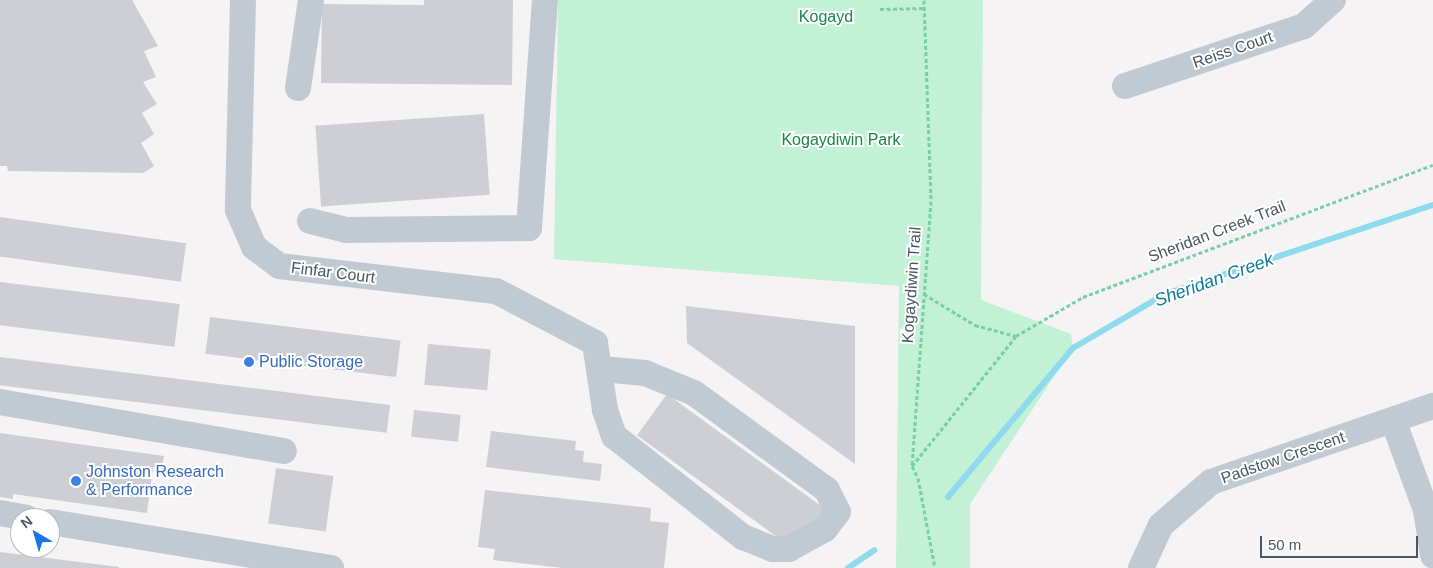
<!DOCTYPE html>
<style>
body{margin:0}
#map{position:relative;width:1433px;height:568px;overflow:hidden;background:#f5f3f3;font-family:Arial,sans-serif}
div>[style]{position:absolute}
.green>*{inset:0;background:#c3f1d5}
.stream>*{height:6px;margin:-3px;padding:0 3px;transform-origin:3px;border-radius:3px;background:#90daee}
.building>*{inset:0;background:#cdcfd5;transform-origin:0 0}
.path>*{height:3px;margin-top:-1.5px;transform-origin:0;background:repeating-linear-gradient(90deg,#7ad0a6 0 4px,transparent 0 6.5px)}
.minor>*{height:26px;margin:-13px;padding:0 13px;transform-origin:13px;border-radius:13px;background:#c1cad2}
.dots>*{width:14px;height:14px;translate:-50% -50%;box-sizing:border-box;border:2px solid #fff;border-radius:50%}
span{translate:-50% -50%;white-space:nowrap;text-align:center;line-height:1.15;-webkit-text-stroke:4px #fff;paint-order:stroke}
.park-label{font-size:16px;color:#17864f}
.street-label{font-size:16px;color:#4a5661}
.shop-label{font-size:16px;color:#366cbe}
.left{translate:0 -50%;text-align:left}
.water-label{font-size:18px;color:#0c7c9b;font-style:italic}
.north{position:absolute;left:10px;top:508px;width:50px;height:50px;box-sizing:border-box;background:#fff;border:1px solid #b7bbc0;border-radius:50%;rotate:322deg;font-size:14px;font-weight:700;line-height:20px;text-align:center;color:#4a5661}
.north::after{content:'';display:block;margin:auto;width:18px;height:22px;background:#1a73e8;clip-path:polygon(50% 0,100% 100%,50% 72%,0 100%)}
.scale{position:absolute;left:1260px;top:536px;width:158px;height:22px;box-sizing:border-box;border:2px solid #4a5661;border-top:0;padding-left:6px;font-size:15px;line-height:18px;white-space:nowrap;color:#4a5661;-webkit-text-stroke:4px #fff;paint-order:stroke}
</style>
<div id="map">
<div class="green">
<div style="clip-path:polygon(558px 0,983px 0,981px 300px,1071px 334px,1073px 348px,970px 504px,970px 568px,896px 568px,899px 286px,554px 259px)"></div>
</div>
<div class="stream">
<div style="left:948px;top:497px;width:194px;rotate:-50deg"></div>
<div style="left:1073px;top:348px;width:107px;rotate:-30.4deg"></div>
<div style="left:1165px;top:294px;width:282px;rotate:-18.4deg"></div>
<div style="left:848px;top:568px;width:32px;rotate:-34deg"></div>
</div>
<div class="building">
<div style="clip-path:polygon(0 0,132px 0,158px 46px,144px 51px,156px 77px,143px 82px,157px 104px,142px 113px,154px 134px,141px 143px,154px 166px,143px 173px,8px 171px,7px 166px,0 166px)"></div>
<div style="clip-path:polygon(424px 0,513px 0,512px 85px,321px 83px,322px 4px,424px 5px)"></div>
<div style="left:484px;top:114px;width:81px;height:169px;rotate:86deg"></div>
<div style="left:0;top:217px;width:188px;height:39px;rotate:8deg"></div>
<div style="left:0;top:282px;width:181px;height:43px;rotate:7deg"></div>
<div style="clip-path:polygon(686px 306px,855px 326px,855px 464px,687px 343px)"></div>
<div style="left:210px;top:317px;width:192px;height:37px;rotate:7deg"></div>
<div style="left:428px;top:344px;width:63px;height:41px;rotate:5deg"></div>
<div style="left:0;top:357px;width:393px;height:28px;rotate:7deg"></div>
<div style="left:667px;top:394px;width:201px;height:51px;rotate:36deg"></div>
<div style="left:414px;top:410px;width:47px;height:27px;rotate:6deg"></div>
<div style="clip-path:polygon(491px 431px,576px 441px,575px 450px,584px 451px,583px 462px,602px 464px,600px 481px,486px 467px)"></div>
<div style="clip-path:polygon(0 433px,164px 456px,162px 468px,153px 467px,147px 513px,13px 494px,13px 499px,0 497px)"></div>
<div style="left:276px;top:468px;width:58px;height:56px;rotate:8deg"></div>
<div style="clip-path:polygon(485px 490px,651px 508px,650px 521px,669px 523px,664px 568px,563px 568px,493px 560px,495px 549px,478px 547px)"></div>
<div style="clip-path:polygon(0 552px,119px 567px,119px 568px,0 568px)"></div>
</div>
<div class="path">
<div style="left:924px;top:0;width:201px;rotate:88deg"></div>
<div style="left:931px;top:201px;width:266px;rotate:94.1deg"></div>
<div style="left:912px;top:466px;width:13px;rotate:63deg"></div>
<div style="left:918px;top:478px;width:92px;rotate:79.3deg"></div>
<div style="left:880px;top:9px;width:44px;rotate:-1.3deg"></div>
<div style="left:924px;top:294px;width:60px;rotate:31.3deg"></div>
<div style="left:975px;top:325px;width:42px;rotate:15deg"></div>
<div style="left:912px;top:466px;width:166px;rotate:-51.3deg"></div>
<div style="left:1016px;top:336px;width:78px;rotate:-30.2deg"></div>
<div style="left:1083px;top:297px;width:374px;rotate:-20.7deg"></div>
</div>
<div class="minor">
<div style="left:243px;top:0;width:210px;rotate:91.4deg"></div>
<div style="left:238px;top:210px;width:40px;rotate:66.6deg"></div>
<div style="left:254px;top:247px;width:31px;rotate:37deg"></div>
<div style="left:279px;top:266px;width:218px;rotate:6.6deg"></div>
<div style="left:496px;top:291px;width:112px;rotate:27.7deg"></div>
<div style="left:595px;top:343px;width:68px;rotate:81.5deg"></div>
<div style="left:605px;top:410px;width:28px;rotate:71deg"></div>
<div style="left:614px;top:436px;width:164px;rotate:38.1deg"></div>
<div style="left:743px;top:537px;width:32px;rotate:22deg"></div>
<div style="left:773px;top:549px;width:16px"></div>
<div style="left:789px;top:549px;width:41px;rotate:-29.1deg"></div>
<div style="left:825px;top:529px;width:21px;rotate:-53deg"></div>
<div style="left:838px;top:512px;width:25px;rotate:-117deg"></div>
<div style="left:827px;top:490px;width:165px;rotate:-143.9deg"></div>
<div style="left:694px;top:393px;width:53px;rotate:-157.8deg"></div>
<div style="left:645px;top:373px;width:43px;rotate:-174.7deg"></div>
<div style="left:1125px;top:86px;width:189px;rotate:-18.5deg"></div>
<div style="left:1304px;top:26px;width:39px;rotate:-42deg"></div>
<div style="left:298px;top:88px;width:89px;rotate:-81.6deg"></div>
<div style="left:310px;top:221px;width:37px;rotate:14deg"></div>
<div style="left:346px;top:230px;width:183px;rotate:-0.6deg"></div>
<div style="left:529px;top:228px;width:229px;rotate:-86deg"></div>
<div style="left:0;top:402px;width:288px;rotate:9.8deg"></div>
<div style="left:1393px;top:420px;width:96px;rotate:69.9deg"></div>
<div style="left:1426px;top:510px;width:46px;rotate:81.2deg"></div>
<div style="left:0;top:513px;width:27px;rotate:10deg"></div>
<div style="left:50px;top:522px;width:285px;rotate:9.3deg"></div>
<div style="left:1141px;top:568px;width:47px;rotate:-65.1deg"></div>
<div style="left:1161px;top:525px;width:66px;rotate:-40.7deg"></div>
<div style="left:1211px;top:482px;width:235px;rotate:-18.9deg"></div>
</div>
<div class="dots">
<div style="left:249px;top:362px;background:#3f7fe0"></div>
<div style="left:76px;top:481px;background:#3f7fe0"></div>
</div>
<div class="park-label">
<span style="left:826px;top:17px">Kogayd</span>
<span style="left:841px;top:140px">Kogaydiwin Park</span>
</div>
<div class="street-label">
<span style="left:1233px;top:50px;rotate:-19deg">Reiss Court</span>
<span style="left:1217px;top:232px;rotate:-21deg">Sheridan Creek Trail</span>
<span style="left:333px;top:273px;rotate:7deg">Finfar Court</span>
<span style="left:912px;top:285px;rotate:-86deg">Kogaydiwin Trail</span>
<span style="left:1283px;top:458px;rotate:-19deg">Padstow Crescent</span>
</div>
<div class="shop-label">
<span class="left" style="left:259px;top:362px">Public Storage</span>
<span class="left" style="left:86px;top:481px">Johnston Research<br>&amp; Performance</span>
</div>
<div class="water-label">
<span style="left:1214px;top:280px;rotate:-20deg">Sheridan Creek</span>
</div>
<div class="north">N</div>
<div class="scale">50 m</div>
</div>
